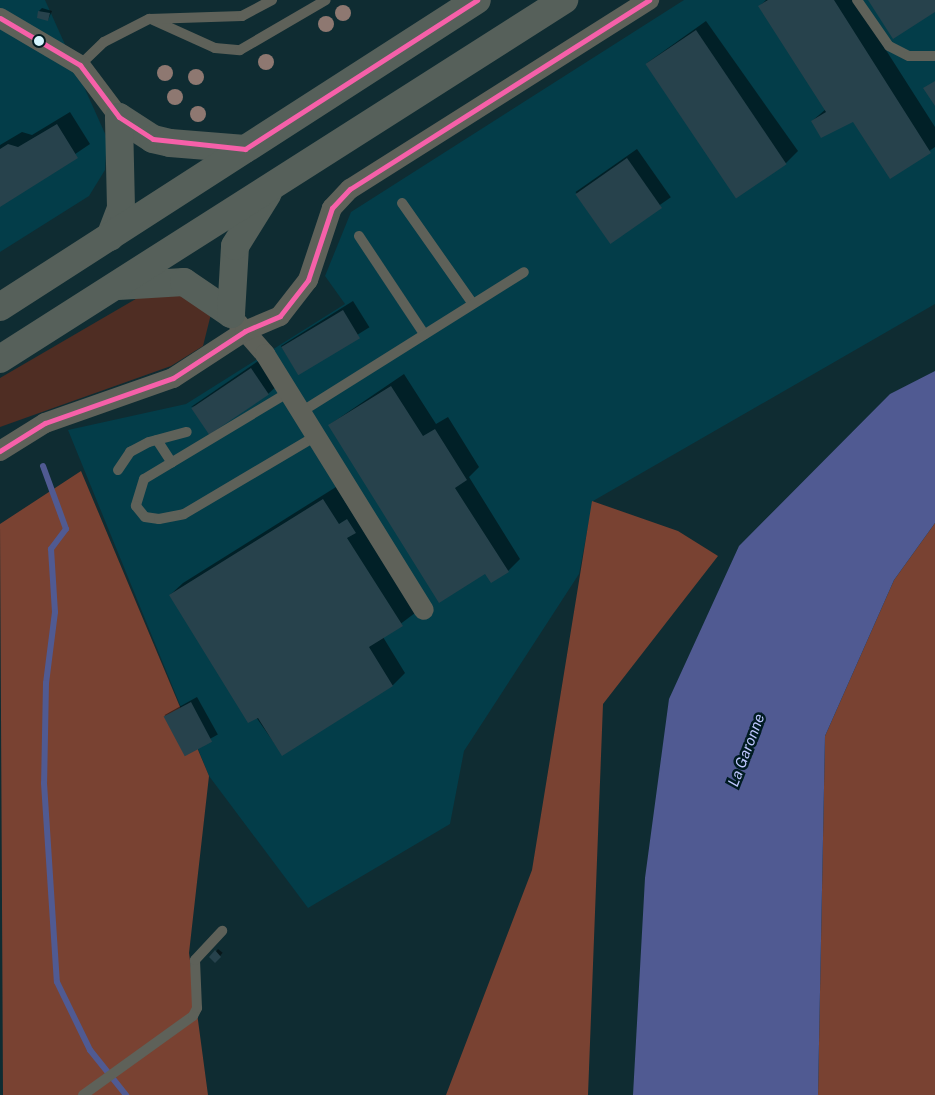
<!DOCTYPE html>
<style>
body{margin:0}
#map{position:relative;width:935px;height:1095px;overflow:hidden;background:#0f2c32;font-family:"Public Sans",sans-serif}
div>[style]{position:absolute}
.built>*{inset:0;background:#033d49}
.green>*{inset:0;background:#4f2d23}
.forest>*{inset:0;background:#794232}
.water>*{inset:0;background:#505a92}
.shadow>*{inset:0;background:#0007;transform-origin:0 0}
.stream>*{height:6px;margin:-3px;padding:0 3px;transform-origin:3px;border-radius:3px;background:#505a92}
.building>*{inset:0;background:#27424c;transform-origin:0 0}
.service>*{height:10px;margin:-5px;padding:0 5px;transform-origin:5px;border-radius:5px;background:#5e6159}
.minor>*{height:20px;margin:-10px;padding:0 10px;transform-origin:10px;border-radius:10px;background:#5e6159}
.primary>*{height:28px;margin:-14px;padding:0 14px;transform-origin:14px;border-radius:14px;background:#56605a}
.bus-1>*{height:5px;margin:-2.5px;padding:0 2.5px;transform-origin:2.5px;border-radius:2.5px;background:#f660a9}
.trees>*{width:16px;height:16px;margin:-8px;border-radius:50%;background:#8e7871}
.dots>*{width:14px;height:14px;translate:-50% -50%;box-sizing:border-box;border:2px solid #001b22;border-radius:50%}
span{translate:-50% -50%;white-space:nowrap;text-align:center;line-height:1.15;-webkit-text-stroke:5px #001b22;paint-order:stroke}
.water-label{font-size:15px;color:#bdc6fd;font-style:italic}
</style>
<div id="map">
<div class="built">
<div style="clip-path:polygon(0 0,45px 0,107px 138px,105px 170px,89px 196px,0 252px)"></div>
<div style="clip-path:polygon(684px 0,935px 0,935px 304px,593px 501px,579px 574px,464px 751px,450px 824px,308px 908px,209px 776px,68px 430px,186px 404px,345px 304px,325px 276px,351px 212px)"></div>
</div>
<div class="green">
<div style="clip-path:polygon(146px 293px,177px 293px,211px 314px,203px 346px,171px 366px,0 427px,0 378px)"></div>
</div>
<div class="forest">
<div style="clip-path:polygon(81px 471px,209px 776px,189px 953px,208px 1095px,3px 1095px,0 524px)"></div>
<div style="clip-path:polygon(592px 501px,678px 531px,718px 556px,603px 704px,588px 1095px,446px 1095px,532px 870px)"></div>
<div style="clip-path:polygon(935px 523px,935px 1095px,818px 1095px,825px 736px,894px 580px)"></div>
</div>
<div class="water">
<div style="clip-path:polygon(935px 371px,935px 523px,894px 580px,825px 736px,818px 1095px,633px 1095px,645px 878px,669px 699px,739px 546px,890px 394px)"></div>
</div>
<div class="shadow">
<div style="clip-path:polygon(766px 0,854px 0,935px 127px,935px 147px,890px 178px,854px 121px,812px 121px,826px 109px,760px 6px)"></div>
<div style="clip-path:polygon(42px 8px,52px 11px,48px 20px,39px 11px)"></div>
<div style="clip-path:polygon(706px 21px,798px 151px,785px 164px,647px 63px)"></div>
<div style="clip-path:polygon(70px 112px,90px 144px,0 205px,0 145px,22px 132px,32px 135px)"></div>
<div style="left:637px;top:149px;width:59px;height:75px;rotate:55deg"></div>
<div style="left:353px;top:301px;width:31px;height:85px;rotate:58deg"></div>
<div style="clip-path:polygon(261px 359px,278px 385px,268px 394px,191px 407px)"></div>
<div style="clip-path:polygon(404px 374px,436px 424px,448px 417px,479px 467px,469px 477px,520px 559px,508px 571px,486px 573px,329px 425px)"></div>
<div style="clip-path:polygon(336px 487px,415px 613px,383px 637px,405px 673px,393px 685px,282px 754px,170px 595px,183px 583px)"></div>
<div style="left:197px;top:697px;width:43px;height:37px;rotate:61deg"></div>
<div style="left:218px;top:949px;width:6px;height:11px;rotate:39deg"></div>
</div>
<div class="stream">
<div style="left:43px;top:466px;width:67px;rotate:69.9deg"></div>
<div style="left:66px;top:529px;width:25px;rotate:127deg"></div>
<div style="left:51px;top:549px;width:63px;rotate:86.4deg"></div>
<div style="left:55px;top:612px;width:72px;rotate:97.2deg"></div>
<div style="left:46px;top:683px;width:100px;rotate:91.1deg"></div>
<div style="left:44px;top:783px;width:199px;rotate:86.3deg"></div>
<div style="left:57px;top:982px;width:76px;rotate:64.1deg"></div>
<div style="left:90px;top:1050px;width:58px;rotate:51.3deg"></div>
</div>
<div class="building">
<div style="clip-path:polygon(768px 0,834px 0,931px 153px,890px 179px,853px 122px,821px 138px,811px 121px,826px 112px,758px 6px)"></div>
<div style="clip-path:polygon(868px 0,935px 0,935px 12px,893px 39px)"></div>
<div style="clip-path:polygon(38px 11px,50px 13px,48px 21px,37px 18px)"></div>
<div style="left:696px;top:30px;width:162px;height:61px;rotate:56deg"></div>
<div style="clip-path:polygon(935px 81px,935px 106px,923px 88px)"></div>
<div style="clip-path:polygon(57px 124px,78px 158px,0 207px,0 149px,8px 144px,18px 147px)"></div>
<div style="left:627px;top:158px;width:61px;height:63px;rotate:55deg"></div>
<div style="left:343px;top:310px;width:33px;height:72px;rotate:59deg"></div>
<div style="left:251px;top:368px;width:32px;height:72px;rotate:56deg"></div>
<div style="clip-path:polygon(391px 386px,423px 436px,435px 429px,467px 480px,455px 488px,509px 572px,491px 583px,485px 574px,439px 603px,328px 425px)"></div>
<div style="clip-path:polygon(323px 499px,339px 524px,347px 519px,356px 533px,347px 538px,403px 626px,369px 647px,393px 686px,282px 756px,258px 718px,248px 723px,169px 595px)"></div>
<div style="left:191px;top:702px;width:45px;height:31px;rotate:62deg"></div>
<div style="clip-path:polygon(215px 950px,221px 957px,215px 963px,209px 957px)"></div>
</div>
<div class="service">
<div style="left:857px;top:0;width:56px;rotate:55.2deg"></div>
<div style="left:889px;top:46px;width:22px;rotate:27deg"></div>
<div style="left:909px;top:56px;width:26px"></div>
<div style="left:153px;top:20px;width:68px;rotate:24.3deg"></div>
<div style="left:215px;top:48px;width:25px;rotate:5deg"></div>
<div style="left:240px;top:50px;width:99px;rotate:-30.2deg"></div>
<div style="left:80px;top:65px;width:33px;rotate:-44deg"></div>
<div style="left:104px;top:42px;width:51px;rotate:-27.1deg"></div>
<div style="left:149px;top:19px;width:93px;rotate:-1.8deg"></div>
<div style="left:242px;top:16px;width:34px;rotate:-28deg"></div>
<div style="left:402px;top:203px;width:123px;rotate:54.9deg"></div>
<div style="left:359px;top:236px;width:118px;rotate:56.4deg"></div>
<div style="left:289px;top:392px;width:169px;rotate:149deg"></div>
<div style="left:144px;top:479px;width:28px;rotate:107deg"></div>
<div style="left:136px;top:506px;width:14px;rotate:51deg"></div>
<div style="left:145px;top:517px;width:14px;rotate:8deg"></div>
<div style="left:159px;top:519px;width:25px;rotate:-11deg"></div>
<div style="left:184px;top:514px;width:153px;rotate:-30.6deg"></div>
<div style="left:301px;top:412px;width:263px;rotate:-32.1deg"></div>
<div style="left:157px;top:440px;width:27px;rotate:57deg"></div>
<div style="left:118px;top:470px;width:22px;rotate:-56deg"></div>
<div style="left:130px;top:452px;width:21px;rotate:-28deg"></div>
<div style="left:149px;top:442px;width:39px;rotate:-15deg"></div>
<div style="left:83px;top:1095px;width:135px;rotate:-35.7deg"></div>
<div style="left:193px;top:1016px;width:9px;rotate:-63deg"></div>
<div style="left:197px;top:1008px;width:48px;rotate:-92.4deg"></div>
<div style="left:195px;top:960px;width:40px;rotate:-47deg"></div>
</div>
<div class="minor">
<div style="left:0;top:18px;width:93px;rotate:30.4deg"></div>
<div style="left:80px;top:65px;width:65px;rotate:53.1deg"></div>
<div style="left:237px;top:322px;width:43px;rotate:48.8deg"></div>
<div style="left:265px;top:354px;width:301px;rotate:58.2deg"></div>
<div style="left:0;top:451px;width:53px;rotate:-31.9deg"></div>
<div style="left:45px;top:423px;width:136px;rotate:-19.4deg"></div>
<div style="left:173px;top:378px;width:86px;rotate:-33.1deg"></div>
<div style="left:245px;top:331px;width:38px;rotate:-23deg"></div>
<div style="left:280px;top:316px;width:46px;rotate:-52.1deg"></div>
<div style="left:308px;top:280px;width:76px;rotate:-71.6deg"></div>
<div style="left:332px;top:208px;width:26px;rotate:-47deg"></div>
<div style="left:350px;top:189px;width:354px;rotate:-32.3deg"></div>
</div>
<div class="primary">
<div style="left:119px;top:117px;width:40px;rotate:32.9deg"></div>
<div style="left:153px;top:139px;width:17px;rotate:13deg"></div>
<div style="left:170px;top:143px;width:75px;rotate:4.6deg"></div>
<div style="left:110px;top:237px;width:31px;rotate:-69deg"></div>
<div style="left:121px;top:208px;width:91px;rotate:-91.3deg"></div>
<div style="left:118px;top:286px;width:66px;rotate:-3.5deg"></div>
<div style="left:184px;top:282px;width:57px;rotate:34.2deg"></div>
<div style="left:0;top:307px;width:567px;rotate:-32.77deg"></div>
<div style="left:231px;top:314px;width:68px;rotate:-86.6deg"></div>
<div style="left:235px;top:246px;width:62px;rotate:-58.1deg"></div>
<div style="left:0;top:359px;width:669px;rotate:-32.48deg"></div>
</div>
<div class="bus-1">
<div style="left:0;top:18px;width:93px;rotate:30.4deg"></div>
<div style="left:80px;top:65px;width:65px;rotate:53.1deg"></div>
<div style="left:119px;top:117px;width:40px;rotate:32.9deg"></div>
<div style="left:153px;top:139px;width:93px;rotate:6.2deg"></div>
<div style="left:245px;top:149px;width:276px;rotate:-32.7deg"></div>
<div style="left:0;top:451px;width:53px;rotate:-31.9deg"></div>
<div style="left:45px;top:423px;width:136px;rotate:-19.4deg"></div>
<div style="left:173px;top:378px;width:86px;rotate:-33.1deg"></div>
<div style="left:245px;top:331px;width:38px;rotate:-23deg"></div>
<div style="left:280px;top:316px;width:46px;rotate:-52.1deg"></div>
<div style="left:308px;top:280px;width:76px;rotate:-71.6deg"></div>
<div style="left:332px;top:208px;width:26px;rotate:-47deg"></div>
<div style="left:350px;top:189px;width:354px;rotate:-32.3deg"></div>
</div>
<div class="trees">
<div style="left:343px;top:13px"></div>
<div style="left:326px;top:24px"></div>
<div style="left:266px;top:62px"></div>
<div style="left:165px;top:73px"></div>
<div style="left:196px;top:77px"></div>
<div style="left:175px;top:97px"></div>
<div style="left:198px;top:114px"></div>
</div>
<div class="dots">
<div style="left:39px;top:41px;background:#d4f5fe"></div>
</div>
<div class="water-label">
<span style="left:746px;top:750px;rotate:-69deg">La Garonne</span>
</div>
</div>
